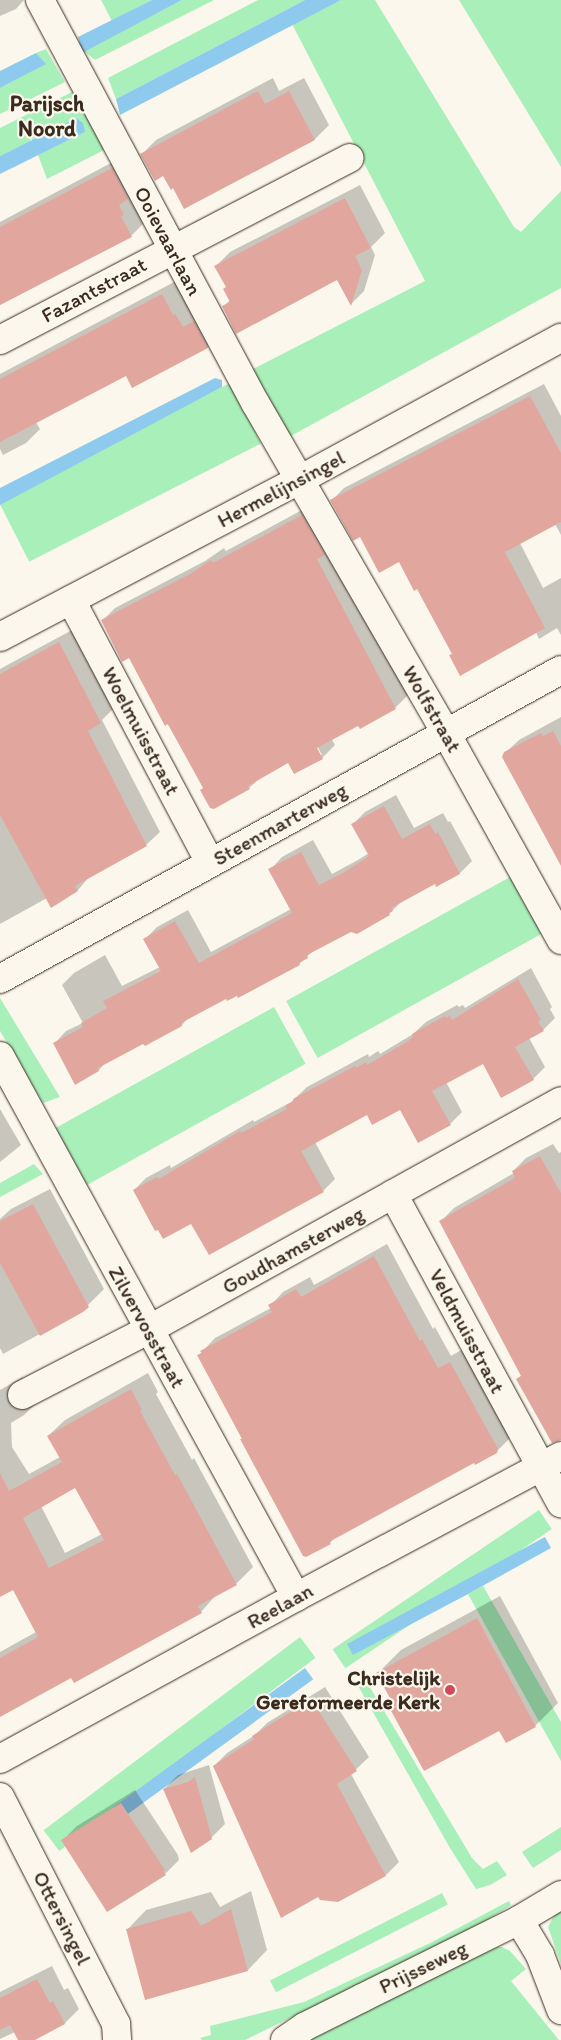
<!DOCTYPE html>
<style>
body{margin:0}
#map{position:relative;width:561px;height:2040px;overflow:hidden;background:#fbf7ec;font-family:Itim,sans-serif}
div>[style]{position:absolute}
.green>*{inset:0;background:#a9efba;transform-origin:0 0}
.water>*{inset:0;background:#8ecaee;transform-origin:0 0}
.shadow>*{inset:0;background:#0003}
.building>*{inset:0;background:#e1a79e}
.roads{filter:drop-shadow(0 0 1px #3b2a1e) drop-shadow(0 0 1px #3b2a1e)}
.minor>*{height:28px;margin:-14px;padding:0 14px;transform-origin:14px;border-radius:14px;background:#fbf7ec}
.tertiary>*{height:28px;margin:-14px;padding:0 14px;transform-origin:14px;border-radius:14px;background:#fbf7ec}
.dots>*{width:14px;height:14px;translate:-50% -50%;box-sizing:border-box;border:2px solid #fbf7ec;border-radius:50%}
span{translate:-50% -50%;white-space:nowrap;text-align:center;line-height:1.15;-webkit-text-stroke:4.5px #fbf7ec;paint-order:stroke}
.street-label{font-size:21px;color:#3b2a1e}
.poi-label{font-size:21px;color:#3b2a1e;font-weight:700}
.right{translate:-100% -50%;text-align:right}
.neighbourhood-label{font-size:22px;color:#3b2a1e;font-weight:700}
</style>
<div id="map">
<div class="green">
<div style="clip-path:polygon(101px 0,152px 0,112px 21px)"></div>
<div style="clip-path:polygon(182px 0,214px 0,95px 60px,84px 51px)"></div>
<div style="clip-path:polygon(258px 0,305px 0,116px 99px,108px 78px)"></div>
<div style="clip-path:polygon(341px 0,375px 0,514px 227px,521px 232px,561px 191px,561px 288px,289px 437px,251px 370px,425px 281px,292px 24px)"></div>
<div style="clip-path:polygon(459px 0,561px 0,561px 167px)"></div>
<div style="clip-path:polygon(46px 49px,65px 82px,0 114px,0 88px,45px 64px,36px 53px)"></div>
<div style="clip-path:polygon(74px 91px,108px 148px,47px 179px,38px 155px,85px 132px,76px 118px,0 156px,0 128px)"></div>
<div style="left:230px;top:383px;width:68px;height:260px;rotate:63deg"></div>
<div style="left:510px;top:877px;width:65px;height:256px;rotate:61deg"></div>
<div style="clip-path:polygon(0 998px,60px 1097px,43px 1103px,0 1031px)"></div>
<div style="left:274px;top:1007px;width:65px;height:256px;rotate:61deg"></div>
<div style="clip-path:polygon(34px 1164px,43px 1174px,0 1197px,0 1183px)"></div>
<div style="left:539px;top:1510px;width:23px;height:249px;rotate:56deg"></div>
<div style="clip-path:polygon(483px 1586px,561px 1722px,561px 1761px,468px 1594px)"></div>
<div style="left:300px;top:1637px;width:26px;height:321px;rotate:53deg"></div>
<div style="clip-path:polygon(365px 1679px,472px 1858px,483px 1869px,497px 1861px,507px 1875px,490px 1885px,476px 1889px,450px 1848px,357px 1684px)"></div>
<div style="clip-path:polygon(561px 1827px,561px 1850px,533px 1868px,522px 1852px)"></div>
<div style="left:442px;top:1893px;width:13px;height:193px;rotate:63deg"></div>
<div style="clip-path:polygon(509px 1901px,511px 1905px,471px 1930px,245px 2040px,202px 2040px,200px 2038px,211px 2035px,210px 2026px,304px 2002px,430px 1943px)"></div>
<div style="clip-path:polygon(561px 1907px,561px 1964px,548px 1927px,557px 1910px)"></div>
<div style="clip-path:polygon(490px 1947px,502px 1947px,510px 1951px,526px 1969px,511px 1981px,559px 2040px,310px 2040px)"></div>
</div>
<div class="water">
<div style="clip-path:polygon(152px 0,182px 0,82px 53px,78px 37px)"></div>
<div style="clip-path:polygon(305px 0,341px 0,120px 115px,116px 99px)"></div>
<div style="clip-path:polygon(36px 53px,46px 64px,0 88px,0 71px)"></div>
<div style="clip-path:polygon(76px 118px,83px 123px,85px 132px,0 174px,0 156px)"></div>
<div style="clip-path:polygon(215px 378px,222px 380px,222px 387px,0 505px,0 488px)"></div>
<div style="clip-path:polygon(545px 1537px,551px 1548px,468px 1594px,353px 1655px,347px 1644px)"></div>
<div style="left:305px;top:1668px;width:14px;height:295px;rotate:54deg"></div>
</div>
<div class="shadow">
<div style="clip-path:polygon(0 0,24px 0,16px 9px,0 16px)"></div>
<div style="clip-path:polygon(273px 78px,279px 91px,304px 78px,329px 125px,315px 139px,185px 207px,174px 187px,142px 154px,156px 140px)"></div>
<div style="clip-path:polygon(126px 155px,145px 222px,131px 236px,0 305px,0 222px)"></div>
<div style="clip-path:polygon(360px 185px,385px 233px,371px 247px,375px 255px,364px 291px,351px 304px,338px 279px,223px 307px,230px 300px,227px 287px,216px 266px,230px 252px)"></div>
<div style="clip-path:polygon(176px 281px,222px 333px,208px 347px,133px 387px,126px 374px,36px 422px,40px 429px,26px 443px,3px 455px,0 449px,0 374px)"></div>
<div style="clip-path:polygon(544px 384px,561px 416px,561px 535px,555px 524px,520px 543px,543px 588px,561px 578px,561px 635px,557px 628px,539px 639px,536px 632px,453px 654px,417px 588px,399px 560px,360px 536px,331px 501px,344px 488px)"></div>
<div style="clip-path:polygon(evenodd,315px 503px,331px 548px,408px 695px,395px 708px,331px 738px,335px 745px,322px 758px,288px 761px,260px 778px,249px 788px,204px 788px,129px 656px,102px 621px,115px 608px,205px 561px,224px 548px,226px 551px,315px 503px,315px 742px,322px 755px,319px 755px,315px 742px)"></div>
<div style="clip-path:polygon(72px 630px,113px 709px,102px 720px,160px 832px,147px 844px,90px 876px,78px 890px,51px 906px,47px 898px,0 924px,0 669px)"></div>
<div style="clip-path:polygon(561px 717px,561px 857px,505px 753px,519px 740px)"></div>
<div style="clip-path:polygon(396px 795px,414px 828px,443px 813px,448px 822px,450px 821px,472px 861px,460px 873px,436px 885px,435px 883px,401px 902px,389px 914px,351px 930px,315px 949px,299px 964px,227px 997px,189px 1017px,182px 1025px,107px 1061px,99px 1070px,54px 1044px,66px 1031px,83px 1023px,62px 985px,74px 973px,105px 955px,122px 986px,160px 967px,145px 939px,157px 927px,188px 910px,211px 952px,291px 909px,270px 870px,282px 857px,313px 840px,332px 874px,358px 860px,369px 853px,353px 824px,365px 812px)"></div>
<div style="clip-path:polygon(531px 968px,552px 1007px,550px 1009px,555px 1018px,543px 1030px,529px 1038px,545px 1067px,533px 1079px,483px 1063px,446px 1082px,462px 1112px,450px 1124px,400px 1108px,367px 1114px,315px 1142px,335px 1179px,323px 1191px,192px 1222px,134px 1190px,146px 1178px,170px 1165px,171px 1168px,253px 1120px,254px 1122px,291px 1102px,307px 1087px,368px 1054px,369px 1057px,378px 1051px,380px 1054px,413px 1034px,426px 1022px,457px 1005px,459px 1007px,463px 1005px,465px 1008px)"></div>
<div style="clip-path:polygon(0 1109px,21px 1145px,0 1162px)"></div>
<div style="clip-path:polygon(553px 1144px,559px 1153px,561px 1152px,561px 1416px,518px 1379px,522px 1375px,441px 1221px,454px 1208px,514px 1173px,513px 1171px,526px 1158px)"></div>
<div style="clip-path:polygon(50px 1189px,104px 1289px,82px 1311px,3px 1354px,0 1348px,0 1219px,11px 1209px)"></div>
<div style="clip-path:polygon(387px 1244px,433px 1329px,435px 1327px,451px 1356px,463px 1349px,510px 1438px,496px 1452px,474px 1461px,336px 1536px,330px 1543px,306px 1556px,198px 1356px,215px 1338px,271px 1308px,270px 1306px,283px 1292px,310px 1277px,314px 1285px)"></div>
<div style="clip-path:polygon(evenodd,148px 1373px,158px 1392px,156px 1394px,192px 1460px,194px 1458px,253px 1567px,236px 1584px,217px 1594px,201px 1612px,72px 1677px,0 1716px,0 1652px,36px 1632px,14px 1588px,0 1583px,0 1390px,23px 1377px,24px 1386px,41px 1399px,24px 1415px,11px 1423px,12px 1447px,29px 1474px,60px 1457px,48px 1436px,65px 1420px,148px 1373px,76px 1487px,102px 1534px,65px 1553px,41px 1506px,76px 1487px)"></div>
<div style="clip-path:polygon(500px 1596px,558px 1703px,535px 1726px,500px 1729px,392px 1709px,395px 1706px,378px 1673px,401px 1650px)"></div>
<div style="clip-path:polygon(325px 1687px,369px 1757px,351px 1774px,399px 1862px,386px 1875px,338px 1901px,214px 1766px,227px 1753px,255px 1735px,267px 1723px)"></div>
<div style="clip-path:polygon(209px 1765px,225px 1824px,211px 1838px,164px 1789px,178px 1775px)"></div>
<div style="clip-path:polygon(135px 1790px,178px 1855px,179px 1860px,165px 1874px,63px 1840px,77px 1826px)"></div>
<div style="clip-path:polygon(251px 1891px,267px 1950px,248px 1970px,127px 1930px,146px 1910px,211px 1892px,220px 1907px)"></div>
<div style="clip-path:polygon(52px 1966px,64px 1990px,68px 1988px,79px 2009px,65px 2023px,32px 2040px,19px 2040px,15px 2032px,0 2039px,0 1992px)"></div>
</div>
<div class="building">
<div style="clip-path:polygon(258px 91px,265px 104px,289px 91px,315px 140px,184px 209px,173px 188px,171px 190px,163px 176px,155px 181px,140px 154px)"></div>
<div style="clip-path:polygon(112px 168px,128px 199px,119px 205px,124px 215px,121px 216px,132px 237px,0 305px,0 227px)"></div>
<div style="clip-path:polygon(345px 198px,371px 248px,355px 256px,362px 270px,351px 306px,337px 280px,236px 334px,222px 306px,230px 302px,223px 289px,226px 287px,214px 266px)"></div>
<div style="clip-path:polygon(162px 294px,173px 315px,175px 314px,183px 327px,194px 321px,208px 348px,132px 388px,126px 376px,0 442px,0 379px)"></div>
<div style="clip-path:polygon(530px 396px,561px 453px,561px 522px,505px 552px,545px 628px,460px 676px,449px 655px,452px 654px,417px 589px,414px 591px,399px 562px,379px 573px,360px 537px,353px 541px,330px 500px)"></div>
<div style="clip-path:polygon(302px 515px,325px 555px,317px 559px,396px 709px,360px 729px,358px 726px,317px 748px,323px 759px,294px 774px,288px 763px,248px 786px,250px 789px,214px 809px,210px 808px,200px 790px,203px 788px,168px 724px,165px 726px,129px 658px,122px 662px,101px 620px,190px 574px,211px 560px,213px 563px)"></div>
<div style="clip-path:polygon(59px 642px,101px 723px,88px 731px,147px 846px,75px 886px,78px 891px,51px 908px,0 815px,0 674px)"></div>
<div style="clip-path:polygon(553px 731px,561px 746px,561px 866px,502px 757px,504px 752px,541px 733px,543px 736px)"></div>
<div style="clip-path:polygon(384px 806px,402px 839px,430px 824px,435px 834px,438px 832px,460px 874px,436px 887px,435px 884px,391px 908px,393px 911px,389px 913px,390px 915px,357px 934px,351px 932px,307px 955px,308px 958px,299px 963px,300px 965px,238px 998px,237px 996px,227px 1001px,226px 999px,181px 1023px,182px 1026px,145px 1046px,143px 1044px,98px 1068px,99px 1071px,75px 1085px,53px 1043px,83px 1027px,81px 1023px,107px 1008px,103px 1001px,161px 971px,143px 939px,175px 921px,199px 963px,292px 913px,268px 869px,301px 852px,319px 885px,345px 872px,369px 856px,351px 824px)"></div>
<div style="clip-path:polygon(518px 979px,541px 1020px,538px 1021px,544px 1031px,515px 1047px,534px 1080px,501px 1098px,483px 1064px,453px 1080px,432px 1091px,451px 1125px,418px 1143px,400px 1110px,372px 1125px,367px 1115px,301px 1151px,324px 1192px,209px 1255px,191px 1224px,163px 1239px,158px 1230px,155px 1231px,133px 1190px,157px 1177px,159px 1179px,240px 1131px,241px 1133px,287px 1109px,285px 1106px,294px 1101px,293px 1099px,355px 1066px,356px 1068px,366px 1062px,367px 1065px,410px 1040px,413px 1036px,412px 1034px,445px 1016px,446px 1018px,450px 1016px,452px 1020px)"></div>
<div style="clip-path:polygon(540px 1156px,561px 1193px,561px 1440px,552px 1443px,516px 1379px,521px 1376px,439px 1221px,515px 1178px,512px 1171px)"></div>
<div style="clip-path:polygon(33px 1204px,89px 1307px,83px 1312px,40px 1336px,0 1263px,0 1221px)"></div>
<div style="clip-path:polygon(374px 1256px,420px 1341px,422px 1339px,438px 1368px,450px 1362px,498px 1449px,497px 1453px,475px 1465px,474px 1463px,329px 1542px,331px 1544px,306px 1557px,303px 1556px,240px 1439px,242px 1439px,197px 1355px,202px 1353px,200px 1351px,272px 1312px,268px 1305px,296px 1289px,301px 1297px)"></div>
<div style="clip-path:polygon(evenodd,131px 1389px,142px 1410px,140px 1411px,175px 1475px,177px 1474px,237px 1585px,198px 1606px,202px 1613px,74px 1683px,71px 1678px,0 1717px,0 1658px,38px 1637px,13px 1590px,0 1597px,0 1473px,9px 1491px,62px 1462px,47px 1436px,131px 1389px,75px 1488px,104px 1540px,49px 1568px,23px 1518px,75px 1488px)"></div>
<div style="clip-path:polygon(477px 1618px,536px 1727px,506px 1743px,499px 1731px,424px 1771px,390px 1709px,395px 1707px,376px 1673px)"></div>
<div style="clip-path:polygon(311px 1699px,357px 1771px,337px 1784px,386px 1876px,338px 1902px,320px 1900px,318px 1897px,281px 1918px,213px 1766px,254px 1739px,252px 1736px)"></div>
<div style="clip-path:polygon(195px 1777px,212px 1839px,191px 1853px,163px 1789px,188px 1782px)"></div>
<div style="clip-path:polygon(121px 1803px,165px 1870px,163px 1871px,166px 1875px,107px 1912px,61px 1840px)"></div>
<div style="clip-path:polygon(231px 1909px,248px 1971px,145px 2000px,126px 1929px,191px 1911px,201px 1926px)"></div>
<div style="clip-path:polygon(37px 1979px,50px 2003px,53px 2001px,65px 2024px,35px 2040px,18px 2040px,10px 2025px,0 2030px,0 1998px)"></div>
</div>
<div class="roads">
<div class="minor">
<div style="left:40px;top:0;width:458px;rotate:61.9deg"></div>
<div style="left:256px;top:404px;width:380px;rotate:60deg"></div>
<div style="left:446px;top:733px;width:237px;rotate:60.9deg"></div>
<div style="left:0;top:340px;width:394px;rotate:-27.5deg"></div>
<div style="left:71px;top:600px;width:297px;rotate:62.1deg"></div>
<div style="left:0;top:637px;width:338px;rotate:-27.7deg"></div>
<div style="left:299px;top:480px;width:298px;rotate:-28.5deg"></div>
<div style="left:0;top:979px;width:640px;rotate:-28.85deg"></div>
<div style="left:0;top:1056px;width:617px;rotate:61.32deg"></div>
<div style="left:393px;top:1194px;width:352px;rotate:61.5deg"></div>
<div style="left:22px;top:1395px;width:142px;rotate:-27.3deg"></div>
<div style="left:148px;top:1330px;width:472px;rotate:-29deg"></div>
<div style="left:0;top:1759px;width:337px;rotate:-28.7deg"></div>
<div style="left:296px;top:1597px;width:300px;rotate:-28deg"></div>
<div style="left:0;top:1797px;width:255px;rotate:62.9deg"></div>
<div style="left:116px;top:2024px;width:16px;rotate:86deg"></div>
<div style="left:519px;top:1920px;width:41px;rotate:59deg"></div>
<div style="left:540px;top:1955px;width:59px;rotate:69.1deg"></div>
</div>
<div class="tertiary">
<div style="left:285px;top:2040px;width:23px;rotate:-34deg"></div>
<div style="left:304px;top:2027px;width:65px;rotate:-26.6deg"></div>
<div style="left:362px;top:1998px;width:175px;rotate:-26.4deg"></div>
<div style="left:519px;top:1920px;width:49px;rotate:-30.8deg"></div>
</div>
</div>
<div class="dots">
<div style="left:450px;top:1690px;background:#d1495b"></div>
</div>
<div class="street-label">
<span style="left:168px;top:241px;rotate:62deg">Ooievaarlaan</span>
<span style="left:94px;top:290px;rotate:-28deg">Fazantstraat</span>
<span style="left:281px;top:489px;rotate:-28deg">Hermelijnsingel</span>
<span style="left:432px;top:709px;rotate:60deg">Wolfstraat</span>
<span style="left:141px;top:731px;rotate:62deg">Woelmuisstraat</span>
<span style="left:280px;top:824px;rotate:-29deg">Steenmarterweg</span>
<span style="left:293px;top:1250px;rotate:-29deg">Goudhamsterweg</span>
<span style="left:147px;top:1327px;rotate:61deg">Zilvervosstraat</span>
<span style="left:467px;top:1331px;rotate:62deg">Veldmuisstraat</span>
<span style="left:280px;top:1606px;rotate:-29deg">Reelaan</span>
<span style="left:62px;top:1918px;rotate:63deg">Ottersingel</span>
<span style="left:423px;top:1967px;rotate:-26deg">Prijsseweg</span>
</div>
<div class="poi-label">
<span class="right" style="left:440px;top:1690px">Christelijk<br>Gereformeerde Kerk</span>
</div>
<div class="neighbourhood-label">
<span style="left:47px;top:116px">Parijsch<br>Noord</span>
</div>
</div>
